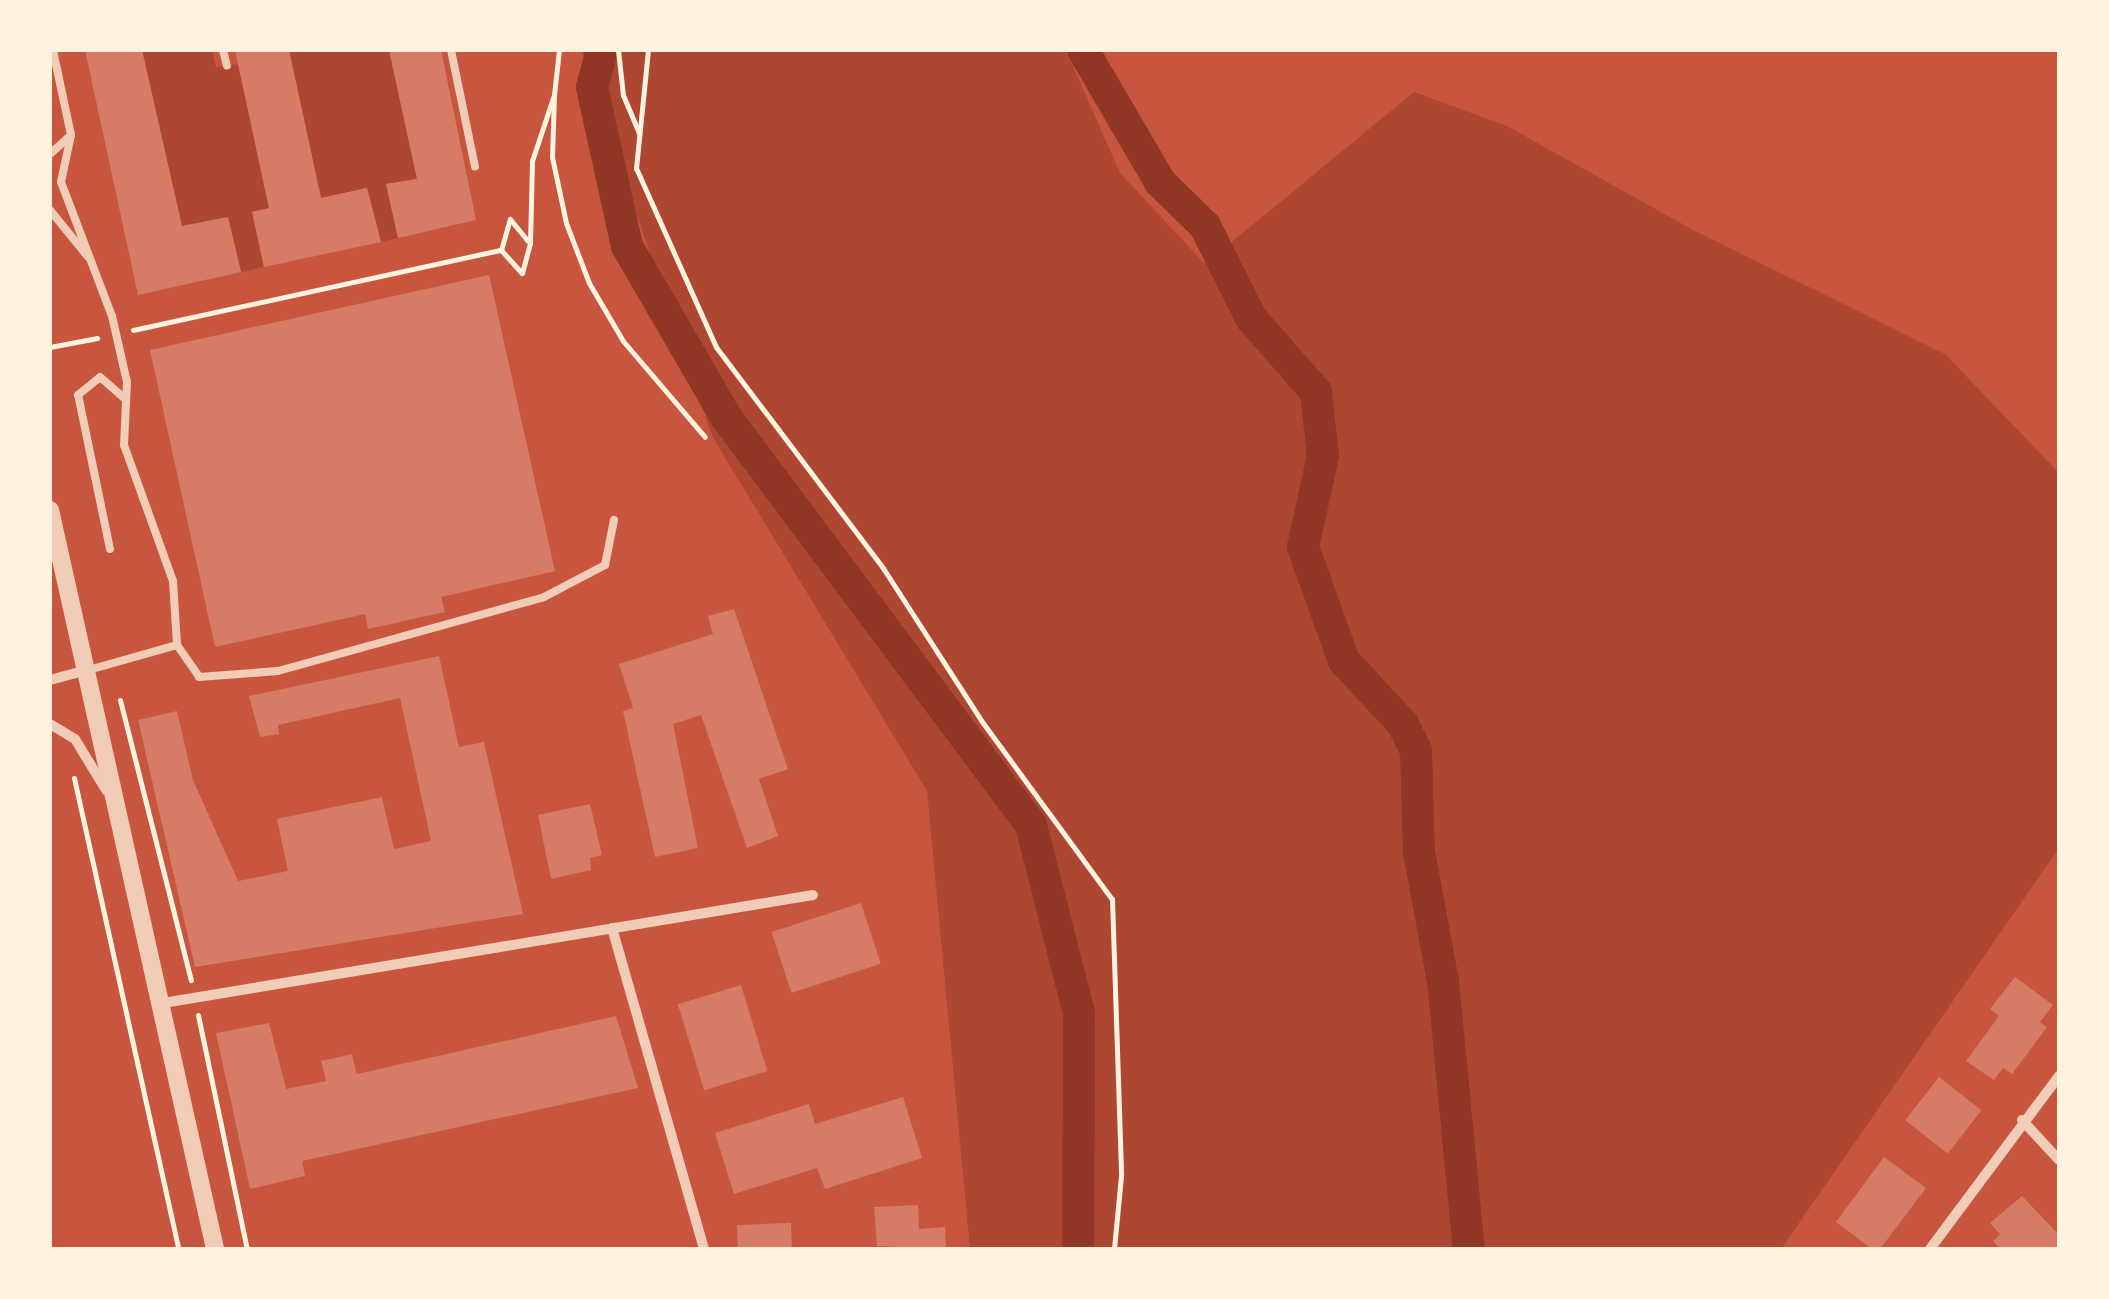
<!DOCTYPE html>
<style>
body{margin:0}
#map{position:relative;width:2109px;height:1299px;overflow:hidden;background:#c8553d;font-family:"PT Sans Narrow",sans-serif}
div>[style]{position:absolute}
.green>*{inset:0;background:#ae4732}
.canal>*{height:32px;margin:-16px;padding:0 16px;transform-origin:16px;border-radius:16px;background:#8f3625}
.building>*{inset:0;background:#d67c66;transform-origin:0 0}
.path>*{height:5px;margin:-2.5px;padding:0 2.5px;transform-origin:2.5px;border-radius:2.5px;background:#fff3e0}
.service>*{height:8px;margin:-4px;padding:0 4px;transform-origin:4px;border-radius:4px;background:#f1ccb7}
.minor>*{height:10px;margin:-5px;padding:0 5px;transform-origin:5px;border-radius:5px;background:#f1ccb7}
.tertiary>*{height:18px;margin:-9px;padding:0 9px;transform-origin:9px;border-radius:9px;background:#f1ccb7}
span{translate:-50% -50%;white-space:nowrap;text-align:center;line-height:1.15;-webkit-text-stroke:8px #fff3e0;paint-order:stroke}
.frame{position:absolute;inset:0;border:52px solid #fff3e0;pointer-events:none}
</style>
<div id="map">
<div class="green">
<div style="clip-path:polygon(142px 50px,212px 50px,216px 67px,238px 64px,269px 208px,252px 212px,264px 267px,241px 272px,228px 217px,182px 226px)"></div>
<div style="clip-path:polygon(289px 50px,389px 50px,417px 179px,386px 184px,398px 238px,381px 242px,367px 188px,321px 198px)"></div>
<div style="clip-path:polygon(581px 50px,1066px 50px,1120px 173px,1205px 264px,1414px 92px,1507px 126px,1693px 230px,1945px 354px,2059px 473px,2059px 848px,1781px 1249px,970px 1249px,927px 791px,712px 436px)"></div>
</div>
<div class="canal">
<div style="left:602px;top:50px;width:38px;rotate:105deg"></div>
<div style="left:592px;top:87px;width:163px;rotate:77.6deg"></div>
<div style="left:627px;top:246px;width:198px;rotate:59.9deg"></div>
<div style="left:726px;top:417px;width:509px;rotate:53.22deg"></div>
<div style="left:1031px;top:825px;width:194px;rotate:75.7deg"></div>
<div style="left:1079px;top:1013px;width:236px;rotate:90.2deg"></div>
<div style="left:1083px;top:50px;width:153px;rotate:59.7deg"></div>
<div style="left:1160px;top:182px;width:63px;rotate:44.4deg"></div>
<div style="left:1205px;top:226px;width:103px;rotate:63.4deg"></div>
<div style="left:1251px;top:318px;width:98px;rotate:48.7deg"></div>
<div style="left:1316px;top:392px;width:64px;rotate:83.8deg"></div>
<div style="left:1323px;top:456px;width:93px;rotate:102.4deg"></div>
<div style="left:1303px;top:547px;width:121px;rotate:70.2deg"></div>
<div style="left:1344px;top:661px;width:85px;rotate:46.9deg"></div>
<div style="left:1402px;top:723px;width:31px;rotate:63deg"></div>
<div style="left:1416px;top:751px;width:101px;rotate:88.3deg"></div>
<div style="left:1419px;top:852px;width:131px;rotate:79.5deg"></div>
<div style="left:1443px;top:981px;width:269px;rotate:84.5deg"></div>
</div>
<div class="building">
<div style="clip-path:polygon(85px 50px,142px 50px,182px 226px,228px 217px,241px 272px,138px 295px)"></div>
<div style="clip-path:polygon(235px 50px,289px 50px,321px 198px,367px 188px,381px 242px,264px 267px,252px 212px,269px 208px)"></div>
<div style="clip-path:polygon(389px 50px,441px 50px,476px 220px,398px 238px,386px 184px,417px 179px)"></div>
<div style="clip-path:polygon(489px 275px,555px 571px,441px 597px,445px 612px,368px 629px,365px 614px,215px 647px,150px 350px)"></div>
<div style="clip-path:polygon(734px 609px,788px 769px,759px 779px,778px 836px,747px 848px,701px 715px,673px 724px,698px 848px,655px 857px,623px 711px,633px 708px,619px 664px,713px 634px,708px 616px)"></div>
<div style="clip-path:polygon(439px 656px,459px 747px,484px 742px,523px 914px,195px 967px,138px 720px,177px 711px,193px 780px,238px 881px,288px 871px,277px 819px,382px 797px,394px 849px,431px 841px,400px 698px,278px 725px,279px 734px,260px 737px,249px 696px)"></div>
<div style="clip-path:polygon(590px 804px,602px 855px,590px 858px,591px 870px,551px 879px,538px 815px)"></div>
<div style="left:861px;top:903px;width:64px;height:94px;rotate:72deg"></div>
<div style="clip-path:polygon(2015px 977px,2053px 1005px,2040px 1022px,2047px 1027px,2012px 1074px,2003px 1068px,1994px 1080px,1966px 1061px,1999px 1016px,1990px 1009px)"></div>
<div style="left:741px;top:985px;width:90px;height:66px;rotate:73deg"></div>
<div style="clip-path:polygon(616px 1016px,638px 1088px,302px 1161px,305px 1176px,250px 1189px,216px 1033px,269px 1023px,286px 1089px,326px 1081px,321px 1061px,352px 1054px,357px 1074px)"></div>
<div style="left:1939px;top:1077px;width:54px;height:55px;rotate:38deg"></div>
<div style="clip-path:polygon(903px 1097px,922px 1158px,825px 1189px,817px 1168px,734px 1194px,715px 1133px,809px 1104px,815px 1124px)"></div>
<div style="clip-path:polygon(1884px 1157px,1926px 1188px,1880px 1249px,1872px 1249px,1836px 1222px)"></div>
<div style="clip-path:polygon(2022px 1196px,2059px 1235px,2059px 1249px,2000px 1249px,1993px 1241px,2000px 1234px,1990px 1223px)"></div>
<div style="clip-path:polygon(918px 1205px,919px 1229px,945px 1227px,946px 1249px,877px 1246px,874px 1207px)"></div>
<div style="left:791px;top:1223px;width:26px;height:54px;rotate:88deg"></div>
</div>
<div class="path">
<div style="left:618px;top:50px;width:45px;rotate:83.7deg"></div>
<div style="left:623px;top:95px;width:41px;rotate:67.2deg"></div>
<div style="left:648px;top:50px;width:119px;rotate:95.8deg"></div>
<div style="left:636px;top:168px;width:196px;rotate:65.9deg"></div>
<div style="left:716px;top:347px;width:277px;rotate:52.9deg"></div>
<div style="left:883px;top:568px;width:184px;rotate:57.2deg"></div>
<div style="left:983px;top:723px;width:218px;rotate:53.8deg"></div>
<div style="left:1112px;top:899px;width:277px;rotate:88.1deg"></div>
<div style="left:1121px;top:1176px;width:73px;rotate:95.5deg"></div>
<div style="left:554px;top:95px;width:62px;rotate:91.8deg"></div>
<div style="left:552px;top:157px;width:67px;rotate:78deg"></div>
<div style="left:566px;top:223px;width:64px;rotate:69deg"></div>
<div style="left:589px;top:283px;width:67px;rotate:59.6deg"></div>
<div style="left:623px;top:341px;width:126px;rotate:49.5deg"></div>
<div style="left:501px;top:250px;width:31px;rotate:48deg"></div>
<div style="left:522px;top:273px;width:31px;rotate:-75deg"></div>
<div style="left:530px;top:243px;width:82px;rotate:-88.6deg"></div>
<div style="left:532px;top:161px;width:70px;rotate:-71.6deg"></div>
<div style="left:554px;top:95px;width:45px;rotate:-83.7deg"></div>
<div style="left:501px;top:250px;width:32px;rotate:-74deg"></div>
<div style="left:510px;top:219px;width:28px;rotate:51deg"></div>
<div style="left:133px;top:330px;width:377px;rotate:-12.3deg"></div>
<div style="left:50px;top:347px;width:48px;rotate:-10.8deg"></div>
<div style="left:120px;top:700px;width:289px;rotate:75.8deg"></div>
<div style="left:74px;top:778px;width:482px;rotate:77.5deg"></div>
<div style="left:198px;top:1015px;width:239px;rotate:78.2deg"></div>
</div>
<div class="service">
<div style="left:223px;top:50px;width:16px;rotate:76deg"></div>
<div style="left:451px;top:50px;width:119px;rotate:78.4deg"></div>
<div style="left:71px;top:135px;width:48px;rotate:102deg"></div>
<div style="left:61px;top:182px;width:143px;rotate:69.2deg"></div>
<div style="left:112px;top:316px;width:68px;rotate:77.2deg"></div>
<div style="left:127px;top:382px;width:63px;rotate:92.7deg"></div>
<div style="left:124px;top:445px;width:145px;rotate:70.2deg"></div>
<div style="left:173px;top:581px;width:64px;rotate:86.4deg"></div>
<div style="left:177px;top:645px;width:39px;rotate:55deg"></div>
<div style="left:199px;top:677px;width:79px;rotate:-4.3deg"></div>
<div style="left:278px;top:671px;width:276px;rotate:-15.5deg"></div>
<div style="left:544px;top:597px;width:69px;rotate:-27.7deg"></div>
<div style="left:605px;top:565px;width:46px;rotate:-78.7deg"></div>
<div style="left:50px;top:154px;width:28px;rotate:-42deg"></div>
<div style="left:71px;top:135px;width:87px;rotate:-102deg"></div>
<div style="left:50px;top:210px;width:60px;rotate:51deg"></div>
<div style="left:110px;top:549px;width:157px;rotate:-101.7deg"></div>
<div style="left:78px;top:395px;width:28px;rotate:-39deg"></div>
<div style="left:100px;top:377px;width:32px;rotate:41deg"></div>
<div style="left:85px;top:671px;width:96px;rotate:-15.8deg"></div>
</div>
<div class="minor">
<div style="left:50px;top:680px;width:35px;rotate:-15deg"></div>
<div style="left:50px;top:724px;width:29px;rotate:31deg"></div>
<div style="left:75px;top:739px;width:60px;rotate:58.7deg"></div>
<div style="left:612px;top:928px;width:334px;rotate:74deg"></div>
<div style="left:157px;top:1004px;width:665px;rotate:-9.43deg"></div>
<div style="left:2022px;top:1120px;width:54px;rotate:47.2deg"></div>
<div style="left:1930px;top:1249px;width:216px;rotate:-53.3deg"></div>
</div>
<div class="tertiary">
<div style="left:50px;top:510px;width:757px;rotate:77.41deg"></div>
</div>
<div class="frame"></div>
</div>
